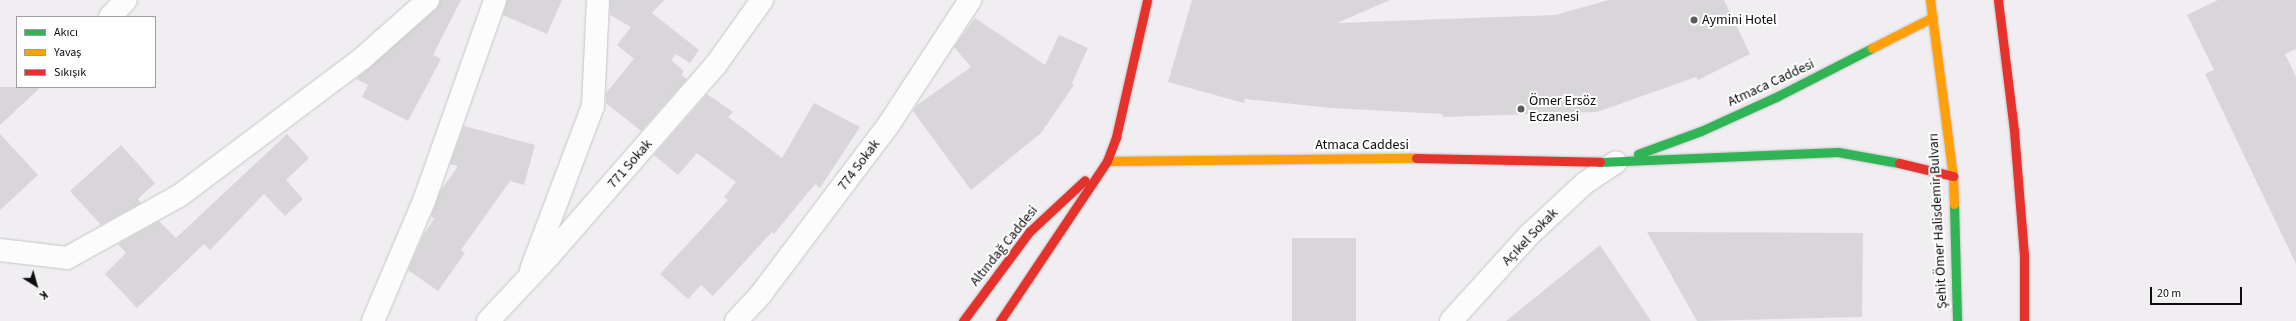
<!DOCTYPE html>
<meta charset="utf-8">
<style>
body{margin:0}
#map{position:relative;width:2296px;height:321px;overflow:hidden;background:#f0eef1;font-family:"Source Sans 3",sans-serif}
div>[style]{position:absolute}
.building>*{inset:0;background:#d8d6d9;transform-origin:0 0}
.roads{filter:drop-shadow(0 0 1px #c6c5c7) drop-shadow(0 0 1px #c6c5c7)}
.street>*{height:22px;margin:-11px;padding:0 11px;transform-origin:11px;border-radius:11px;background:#fdfcfd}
.fast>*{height:9px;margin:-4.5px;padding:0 4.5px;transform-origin:4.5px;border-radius:4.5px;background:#30b455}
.slow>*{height:9px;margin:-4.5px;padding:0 4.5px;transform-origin:4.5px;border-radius:4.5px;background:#ff9f0a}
.jam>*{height:9px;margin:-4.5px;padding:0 4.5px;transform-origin:4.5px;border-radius:4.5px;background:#e5322d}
.dots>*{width:11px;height:11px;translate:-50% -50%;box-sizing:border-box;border:2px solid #fff;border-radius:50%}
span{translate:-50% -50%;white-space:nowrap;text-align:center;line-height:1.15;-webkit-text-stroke:4px #fff;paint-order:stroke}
.poi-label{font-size:14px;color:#0e0d0e}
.left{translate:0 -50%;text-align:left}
.street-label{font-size:14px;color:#0e0d0e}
.legend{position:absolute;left:16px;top:16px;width:140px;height:72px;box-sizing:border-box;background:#fff;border:1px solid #9f9e9f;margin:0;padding:5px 7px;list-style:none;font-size:12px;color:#0e0d0e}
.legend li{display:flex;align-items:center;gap:8px;height:20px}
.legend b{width:20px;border:1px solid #9f9e9f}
.north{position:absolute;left:16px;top:265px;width:40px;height:40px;-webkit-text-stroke:3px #fff;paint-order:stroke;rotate:143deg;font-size:11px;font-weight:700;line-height:16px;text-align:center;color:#0e0d0e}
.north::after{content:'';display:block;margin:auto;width:14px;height:18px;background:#0e0d0e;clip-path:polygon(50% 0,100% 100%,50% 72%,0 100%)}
.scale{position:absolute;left:2150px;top:287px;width:92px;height:18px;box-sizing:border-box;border:2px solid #0e0d0e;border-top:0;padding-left:5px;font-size:12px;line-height:14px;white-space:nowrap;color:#0e0d0e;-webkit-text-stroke:3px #fff;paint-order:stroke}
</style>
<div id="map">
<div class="building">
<div style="clip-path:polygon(440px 0,461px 0,433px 55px,441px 59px,408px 121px,362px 97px,368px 85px,356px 79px,436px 9px)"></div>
<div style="clip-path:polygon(507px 0,562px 0,547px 34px,503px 15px)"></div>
<div style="clip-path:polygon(610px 0,664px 0,652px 13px,699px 50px,690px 63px,676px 54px,671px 60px,684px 71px,681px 75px,687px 79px,641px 131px,606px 103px,606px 93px,634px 59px,617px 45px,631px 27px,610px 15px)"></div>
<div style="clip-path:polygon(1192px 0,1390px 0,1337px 23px,1555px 15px,1609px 0,1724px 0,1750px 54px,1698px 80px,1696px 77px,1597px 112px,1443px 117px,1442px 114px,1331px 108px,1245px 99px,1244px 103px,1168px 82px)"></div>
<div style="clip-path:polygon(2218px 0,2296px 0,2296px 49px,2285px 54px,2296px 77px,2296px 264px,2205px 74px,2214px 70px,2187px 15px)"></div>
<div style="clip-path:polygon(975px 18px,1045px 65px,1059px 35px,1088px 48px,1072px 83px,1074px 85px,1041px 133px,971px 190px,913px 111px,917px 105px,971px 67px,954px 47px)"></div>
<div style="clip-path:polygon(0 87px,41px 87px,0 125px)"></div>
<div style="clip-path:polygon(707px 94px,733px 112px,728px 117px,782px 158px,814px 103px,860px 127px,820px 188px,815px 184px,774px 234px,772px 232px,713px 296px,701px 285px,688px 299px,660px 274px,728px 200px,724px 197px,736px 182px,697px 153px,678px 175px,654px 155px)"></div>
<div style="clip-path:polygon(464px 126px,535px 145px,524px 185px,510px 181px,461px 250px,465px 253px,438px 291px,408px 270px,424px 234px,434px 219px,431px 216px,441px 190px,458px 166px,450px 164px)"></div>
<div style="clip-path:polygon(0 134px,38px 175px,0 210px)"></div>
<div style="clip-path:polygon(287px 134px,309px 158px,286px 180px,303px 199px,285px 216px,264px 194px,210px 250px,204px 244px,137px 308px,105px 274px,126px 253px,118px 244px,159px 221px,176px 238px)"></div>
<div style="clip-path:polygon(121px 145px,155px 183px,138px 199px,141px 203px,101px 225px,70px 191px)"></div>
<div style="clip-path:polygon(1647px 232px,1863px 233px,1862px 317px,1697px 321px)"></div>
<div style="left:1292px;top:238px;width:64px;height:83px"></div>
<div style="clip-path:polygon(1600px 245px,1651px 321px,1506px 321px)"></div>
</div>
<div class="roads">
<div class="street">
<div style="left:110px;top:17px;width:23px;rotate:-47deg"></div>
<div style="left:0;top:250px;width:67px;rotate:6.8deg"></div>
<div style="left:67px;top:258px;width:128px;rotate:-29deg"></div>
<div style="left:179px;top:196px;width:231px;rotate:-36.9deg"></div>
<div style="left:364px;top:57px;width:86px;rotate:-41.7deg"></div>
<div style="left:531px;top:270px;width:175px;rotate:-69.3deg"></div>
<div style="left:593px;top:106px;width:106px;rotate:-87.3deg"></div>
<div style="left:373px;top:321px;width:130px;rotate:-67deg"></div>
<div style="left:424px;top:201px;width:213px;rotate:-70.5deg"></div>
<div style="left:488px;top:321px;width:89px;rotate:-46.8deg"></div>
<div style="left:549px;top:256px;width:252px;rotate:-48.9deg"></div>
<div style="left:715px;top:66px;width:81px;rotate:-54.5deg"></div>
<div style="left:736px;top:321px;width:37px;rotate:-47deg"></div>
<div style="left:761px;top:294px;width:209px;rotate:-53deg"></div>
<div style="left:887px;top:127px;width:152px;rotate:-56.8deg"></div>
<div style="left:1451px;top:321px;width:116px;rotate:-47.8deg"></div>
<div style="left:1529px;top:235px;width:76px;rotate:-42.9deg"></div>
<div style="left:1585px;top:183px;width:37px;rotate:-34deg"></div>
</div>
<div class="fast">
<div style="left:1638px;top:154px;width:67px;rotate:-20.1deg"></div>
<div style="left:1701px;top:131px;width:82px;rotate:-24.4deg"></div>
<div style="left:1776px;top:97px;width:108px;rotate:-27deg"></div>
<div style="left:1600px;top:162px;width:238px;rotate:-2.4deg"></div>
<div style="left:1838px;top:152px;width:62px;rotate:10.2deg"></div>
<div style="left:1954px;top:204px;width:117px;rotate:88.5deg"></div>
</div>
<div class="slow">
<div style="left:1930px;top:0;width:177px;rotate:82.6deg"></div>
<div style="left:1953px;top:176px;width:28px;rotate:88deg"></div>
<div style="left:1872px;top:48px;width:68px;rotate:-26.9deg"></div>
<div style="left:1107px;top:161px;width:309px;rotate:-0.6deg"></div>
</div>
<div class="jam">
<div style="left:1998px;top:0;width:132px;rotate:83deg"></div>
<div style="left:2014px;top:131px;width:125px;rotate:85.4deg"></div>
<div style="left:2024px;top:256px;width:65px;rotate:90deg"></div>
<div style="left:1416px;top:158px;width:184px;rotate:1.2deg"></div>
<div style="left:1899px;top:163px;width:56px;rotate:13.5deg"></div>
<div style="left:963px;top:321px;width:111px;rotate:-53.4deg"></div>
<div style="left:1029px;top:232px;width:76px;rotate:-42.9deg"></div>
<div style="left:1000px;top:321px;width:192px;rotate:-56.2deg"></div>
<div style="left:1107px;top:161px;width:26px;rotate:-69deg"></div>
<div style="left:1116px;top:137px;width:140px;rotate:-77.2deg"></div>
</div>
</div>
<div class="dots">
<div style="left:1694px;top:20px;background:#5d5c5d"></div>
<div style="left:1521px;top:109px;background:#5d5c5d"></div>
</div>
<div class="poi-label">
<span class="left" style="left:1702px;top:20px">Aymini Hotel</span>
<span class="left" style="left:1529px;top:109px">Ömer Ersöz<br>Eczanesi</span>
</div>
<div class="street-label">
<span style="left:1771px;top:83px;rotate:-25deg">Atmaca Caddesi</span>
<span style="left:1362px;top:145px">Atmaca Caddesi</span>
<span style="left:630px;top:164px;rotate:-49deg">771 Sokak</span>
<span style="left:859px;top:165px;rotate:-53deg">774 Sokak</span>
<span style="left:1938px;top:221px;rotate:-93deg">Şehit Ömer Halisdemir Bulvarı</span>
<span style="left:1530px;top:237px;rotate:-46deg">Açıkel Sokak</span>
<span style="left:1004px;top:246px;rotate:-51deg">Altındağ Caddesi</span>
</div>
<ul class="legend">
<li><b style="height:5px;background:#30b455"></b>Akıcı</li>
<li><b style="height:5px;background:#ff9f0a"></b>Yavaş</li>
<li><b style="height:5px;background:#e5322d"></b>Sıkışık</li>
</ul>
<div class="north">K</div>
<div class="scale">20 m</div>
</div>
